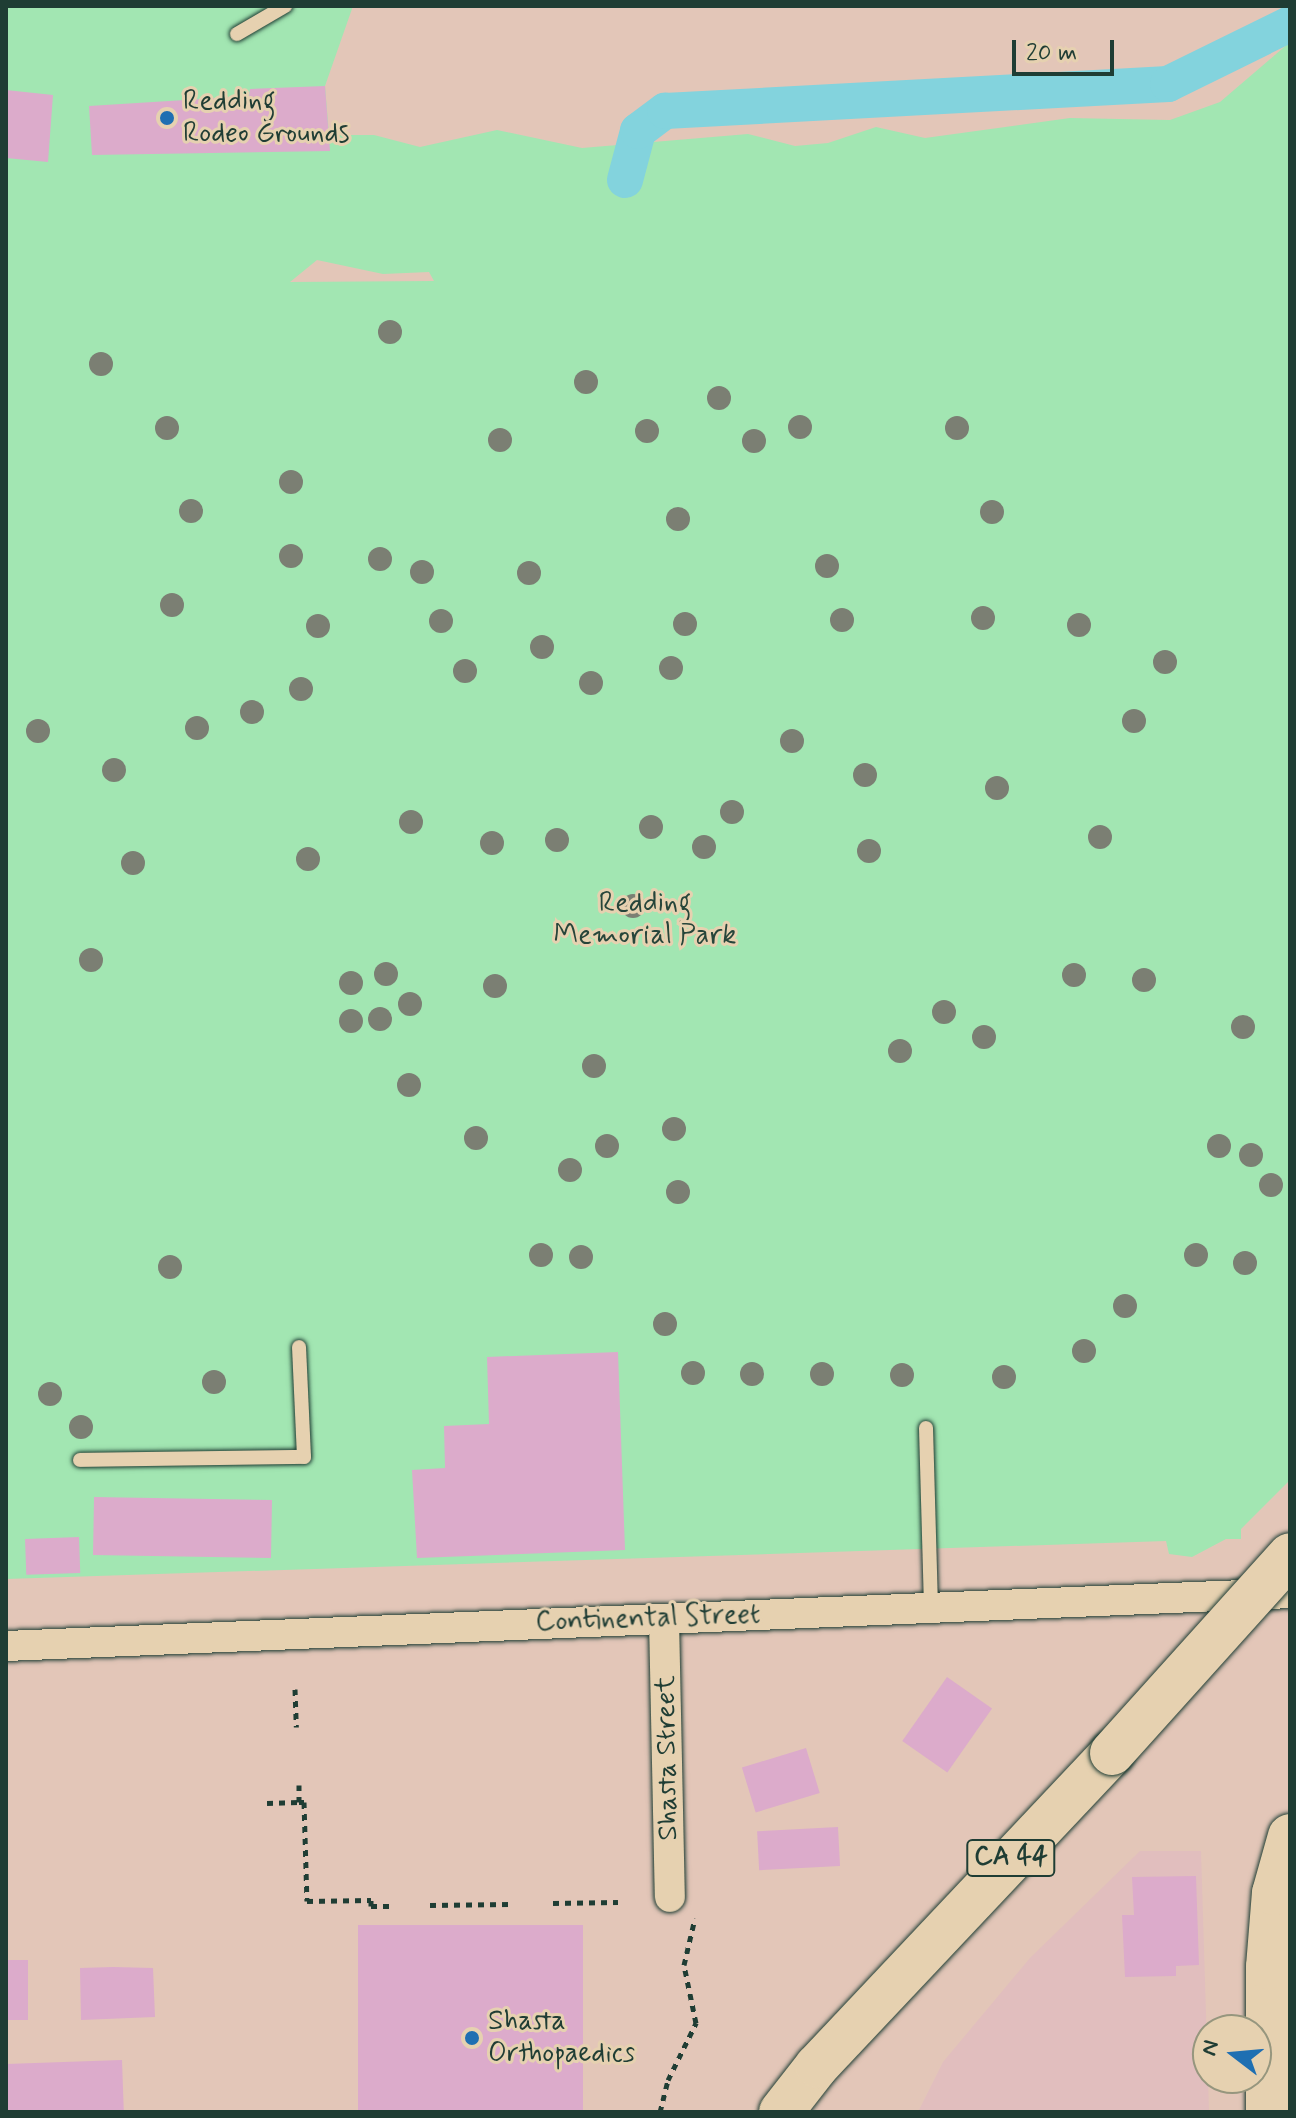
<!DOCTYPE html>
<style>
body{margin:0}
#map{position:relative;width:1296px;height:2118px;overflow:hidden;background:#e3c6b8;font-family:Mynerve,sans-serif}
div>[style]{position:absolute}
.built>*{inset:0;background:#e1bebe}
.green>*{inset:0;background:#a2e6b2}
.canal>*{height:36px;margin:-18px;padding:0 18px;transform-origin:18px;border-radius:18px;background:#83d3dd}
.building>*{inset:0;background:#dcabcb;transform-origin:0 0}
.path>*{height:5px;margin-top:-2.5px;transform-origin:0;background:repeating-linear-gradient(90deg,#1f3d34 0 6px,transparent 0 12px)}
.roads{filter:drop-shadow(0 0 2px #1f3d34) drop-shadow(0 0 2px #1f3d34)}
.lane>*{height:14px;margin:-7px;padding:0 7px;transform-origin:7px;border-radius:7px;background:#e6d1b0}
.street>*{height:30px;margin:-15px;padding:0 15px;transform-origin:15px;border-radius:15px;background:#e6d1b0}
.highway>*{height:44px;margin:-22px;padding:0 22px;transform-origin:22px;border-radius:22px;background:#e6d1b0}
.bridges{filter:drop-shadow(0 0 2px #1f3d34) drop-shadow(0 0 2px #1f3d34)}
.highway-bridge>*{height:44px;margin:-22px;padding:0 22px;transform-origin:22px;border-radius:22px;background:#e6d1b0}
.trees>*{width:24px;height:24px;margin:-12px;border-radius:50%;background:#7b7f73}
.dots>*{width:22px;height:22px;translate:-50% -50%;box-sizing:border-box;border:4px solid #e6d1b0;border-radius:50%}
span{translate:-50% -50%;white-space:nowrap;text-align:center;line-height:1.15;-webkit-text-stroke:6px #e6d1b0;paint-order:stroke}
.shield-label span{padding:2px 6px;background:#e6d1b0;border:2px solid;border-radius:6px;-webkit-text-stroke-width:0}
.shield-label{font-size:26px;color:#1f3d34;font-weight:700}
.poi-label{font-size:28px;color:#1f3d34}
.left{translate:0 -50%;text-align:left}
.park-label{font-size:28px;color:#26453a}
.street-label{font-size:28px;color:#1f3d34}
.frame{position:absolute;inset:0;border:8px solid #1f3d34;pointer-events:none}
.north{position:absolute;left:1192px;top:2014px;width:80px;height:80px;box-sizing:border-box;background:#e6d1b0;border:2px solid #96967e;border-radius:50%;rotate:286deg;font-size:22px;font-weight:700;line-height:32px;text-align:center;color:#1f3d34}
.north::after{content:'';display:block;margin:auto;width:28px;height:36px;background:#1f6fb2;clip-path:polygon(50% 0,100% 100%,50% 72%,0 100%)}
.scale{position:absolute;left:1012px;top:40px;width:102px;height:36px;box-sizing:border-box;border:4px solid #1f3d34;border-top:0;padding-left:10px;font-size:24px;line-height:28px;white-space:nowrap;color:#1f3d34;-webkit-text-stroke:6px #e6d1b0;paint-order:stroke}
</style>
<div id="map">
<div class="built">
<div style="clip-path:polygon(1140px 1851px,1201px 1851px,1209px 2112px,918px 2112px,943px 2062px,1030px 1958px)"></div>
</div>
<div class="green">
<div style="clip-path:polygon(evenodd,6px 6px,353px 6px,325px 86px,329px 135px,374px 135px,420px 147px,497px 130px,582px 148px,748px 134px,795px 146px,828px 143px,876px 127px,925px 138px,1070px 118px,1170px 120px,1220px 102px,1290px 42px,1290px 1480px,1241px 1529px,1241px 1539px,1226px 1539px,1192px 1557px,1169px 1554px,1166px 1541px,6px 1579px,6px 6px,317px 260px,383px 274px,429px 272px,434px 281px,290px 282px,317px 260px)"></div>
</div>
<div class="canal">
<div style="left:625px;top:180px;width:51px;rotate:-75.1deg"></div>
<div style="left:638px;top:131px;width:34px;rotate:-37deg"></div>
<div style="left:665px;top:111px;width:504px;rotate:-3.07deg"></div>
<div style="left:1168px;top:84px;width:136px;rotate:-26.2deg"></div>
</div>
<div class="building">
<div style="clip-path:polygon(325px 86px,330px 151px,92px 155px,89px 106px,249px 96px,250px 89px)"></div>
<div style="clip-path:polygon(6px 90px,53px 95px,48px 162px,6px 158px)"></div>
<div style="clip-path:polygon(618px 1352px,625px 1550px,417px 1558px,412px 1470px,445px 1468px,444px 1426px,489px 1424px,487px 1357px)"></div>
<div style="left:272px;top:1500px;width:58px;height:178px;rotate:91deg"></div>
<div style="left:79px;top:1537px;width:36px;height:54px;rotate:88deg"></div>
<div style="left:947px;top:1677px;width:55px;height:78px;rotate:35deg"></div>
<div style="left:806px;top:1748px;width:47px;height:67px;rotate:73deg"></div>
<div style="left:838px;top:1827px;width:39px;height:81px;rotate:87deg"></div>
<div style="clip-path:polygon(1196px 1876px,1199px 1965px,1176px 1966px,1176px 1976px,1125px 1977px,1122px 1915px,1134px 1915px,1132px 1877px)"></div>
<div style="left:358px;top:1925px;width:225px;height:187px"></div>
<div style="left:6px;top:1960px;width:22px;height:60px"></div>
<div style="clip-path:polygon(113px 1967px,153px 1968px,155px 2017px,81px 2020px,80px 1968px)"></div>
<div style="left:122px;top:2060px;width:52px;height:116px;rotate:88deg"></div>
</div>
<div class="path">
<div style="left:295px;top:1689px;width:38px;rotate:88deg"></div>
<div style="left:299px;top:1785px;width:17px;rotate:90deg"></div>
<div style="left:299px;top:1802px;width:5px"></div>
<div style="left:304px;top:1802px;width:99px;rotate:88.3deg"></div>
<div style="left:307px;top:1901px;width:64px;rotate:-0.9deg"></div>
<div style="left:371px;top:1900px;width:6px;rotate:90deg"></div>
<div style="left:371px;top:1906px;width:20px"></div>
<div style="left:267px;top:1803px;width:32px;rotate:-2deg"></div>
<div style="left:553px;top:1903px;width:65px;rotate:-0.9deg"></div>
<div style="left:430px;top:1905px;width:81px;rotate:-0.7deg"></div>
<div style="left:660px;top:2112px;width:33px;rotate:-76deg"></div>
<div style="left:668px;top:2080px;width:64px;rotate:-63.8deg"></div>
<div style="left:696px;top:2023px;width:59px;rotate:-101.7deg"></div>
<div style="left:684px;top:1965px;width:48px;rotate:-76.8deg"></div>
</div>
<div class="roads">
<div class="lane">
<div style="left:237px;top:34px;width:56px;rotate:-30.3deg"></div>
<div style="left:926px;top:1428px;width:181px;rotate:88.4deg"></div>
<div style="left:80px;top:1460px;width:224px;rotate:-0.8deg"></div>
<div style="left:304px;top:1457px;width:110px;rotate:-92.6deg"></div>
</div>
<div class="street">
<div style="left:664px;top:1619px;width:278px;rotate:88.8deg"></div>
<div style="left:6px;top:1646px;width:1285px;rotate:-2.36deg"></div>
</div>
<div class="highway">
<div style="left:781px;top:2112px;width:58px;rotate:-52deg"></div>
<div style="left:817px;top:2066px;width:430px;rotate:-46.7deg"></div>
<div style="left:1268px;top:2112px;width:145px;rotate:-90deg"></div>
<div style="left:1268px;top:1967px;width:74px;rotate:-85.4deg"></div>
<div style="left:1274px;top:1893px;width:59px;rotate:-74.3deg"></div>
</div>
</div>
<div class="bridges">
<div class="highway-bridge">
<div style="left:1112px;top:1753px;width:266px;rotate:-48deg"></div>
</div>
</div>
<div class="trees">
<div style="left:390px;top:332px"></div>
<div style="left:101px;top:364px"></div>
<div style="left:586px;top:382px"></div>
<div style="left:719px;top:398px"></div>
<div style="left:800px;top:427px"></div>
<div style="left:167px;top:428px"></div>
<div style="left:957px;top:428px"></div>
<div style="left:647px;top:431px"></div>
<div style="left:500px;top:440px"></div>
<div style="left:754px;top:441px"></div>
<div style="left:291px;top:482px"></div>
<div style="left:191px;top:511px"></div>
<div style="left:992px;top:512px"></div>
<div style="left:678px;top:519px"></div>
<div style="left:291px;top:556px"></div>
<div style="left:380px;top:559px"></div>
<div style="left:827px;top:566px"></div>
<div style="left:422px;top:572px"></div>
<div style="left:529px;top:573px"></div>
<div style="left:172px;top:605px"></div>
<div style="left:983px;top:618px"></div>
<div style="left:842px;top:620px"></div>
<div style="left:441px;top:621px"></div>
<div style="left:685px;top:624px"></div>
<div style="left:1079px;top:625px"></div>
<div style="left:318px;top:626px"></div>
<div style="left:542px;top:647px"></div>
<div style="left:1165px;top:662px"></div>
<div style="left:671px;top:668px"></div>
<div style="left:465px;top:671px"></div>
<div style="left:591px;top:683px"></div>
<div style="left:301px;top:689px"></div>
<div style="left:252px;top:712px"></div>
<div style="left:1134px;top:721px"></div>
<div style="left:197px;top:728px"></div>
<div style="left:38px;top:731px"></div>
<div style="left:792px;top:741px"></div>
<div style="left:114px;top:770px"></div>
<div style="left:865px;top:775px"></div>
<div style="left:997px;top:788px"></div>
<div style="left:732px;top:812px"></div>
<div style="left:411px;top:822px"></div>
<div style="left:651px;top:827px"></div>
<div style="left:1100px;top:837px"></div>
<div style="left:557px;top:840px"></div>
<div style="left:492px;top:843px"></div>
<div style="left:704px;top:847px"></div>
<div style="left:869px;top:851px"></div>
<div style="left:308px;top:859px"></div>
<div style="left:133px;top:863px"></div>
<div style="left:633px;top:906px"></div>
<div style="left:91px;top:960px"></div>
<div style="left:386px;top:974px"></div>
<div style="left:1074px;top:975px"></div>
<div style="left:1144px;top:980px"></div>
<div style="left:351px;top:983px"></div>
<div style="left:495px;top:986px"></div>
<div style="left:410px;top:1004px"></div>
<div style="left:944px;top:1012px"></div>
<div style="left:380px;top:1019px"></div>
<div style="left:351px;top:1021px"></div>
<div style="left:1243px;top:1027px"></div>
<div style="left:984px;top:1037px"></div>
<div style="left:900px;top:1051px"></div>
<div style="left:594px;top:1066px"></div>
<div style="left:409px;top:1085px"></div>
<div style="left:674px;top:1129px"></div>
<div style="left:476px;top:1138px"></div>
<div style="left:607px;top:1146px"></div>
<div style="left:1219px;top:1146px"></div>
<div style="left:1251px;top:1155px"></div>
<div style="left:570px;top:1170px"></div>
<div style="left:1271px;top:1185px"></div>
<div style="left:678px;top:1192px"></div>
<div style="left:541px;top:1255px"></div>
<div style="left:1196px;top:1255px"></div>
<div style="left:581px;top:1257px"></div>
<div style="left:1245px;top:1263px"></div>
<div style="left:170px;top:1267px"></div>
<div style="left:1125px;top:1306px"></div>
<div style="left:665px;top:1324px"></div>
<div style="left:1084px;top:1351px"></div>
<div style="left:693px;top:1373px"></div>
<div style="left:752px;top:1374px"></div>
<div style="left:822px;top:1374px"></div>
<div style="left:902px;top:1375px"></div>
<div style="left:1004px;top:1377px"></div>
<div style="left:214px;top:1382px"></div>
<div style="left:50px;top:1394px"></div>
<div style="left:81px;top:1427px"></div>
</div>
<div class="dots">
<div style="left:167px;top:118px;background:#1f6fb2"></div>
<div style="left:472px;top:2038px;background:#1f6fb2"></div>
</div>
<div class="shield-label">
<span style="left:1011px;top:1858px">CA 44</span>
</div>
<div class="poi-label">
<span class="left" style="left:183px;top:118px">Redding<br>Rodeo Grounds</span>
<span class="left" style="left:488px;top:2038px">Shasta<br>Orthopaedics</span>
</div>
<div class="park-label">
<span style="left:645px;top:920px">Redding<br>Memorial Park</span>
</div>
<div class="street-label">
<span style="left:648px;top:1619px;rotate:-2deg">Continental Street</span>
<span style="left:668px;top:1758px;rotate:-91deg">Shasta Street</span>
</div>
<div class="frame"></div>
<div class="north">N</div>
<div class="scale">20 m</div>
</div>
